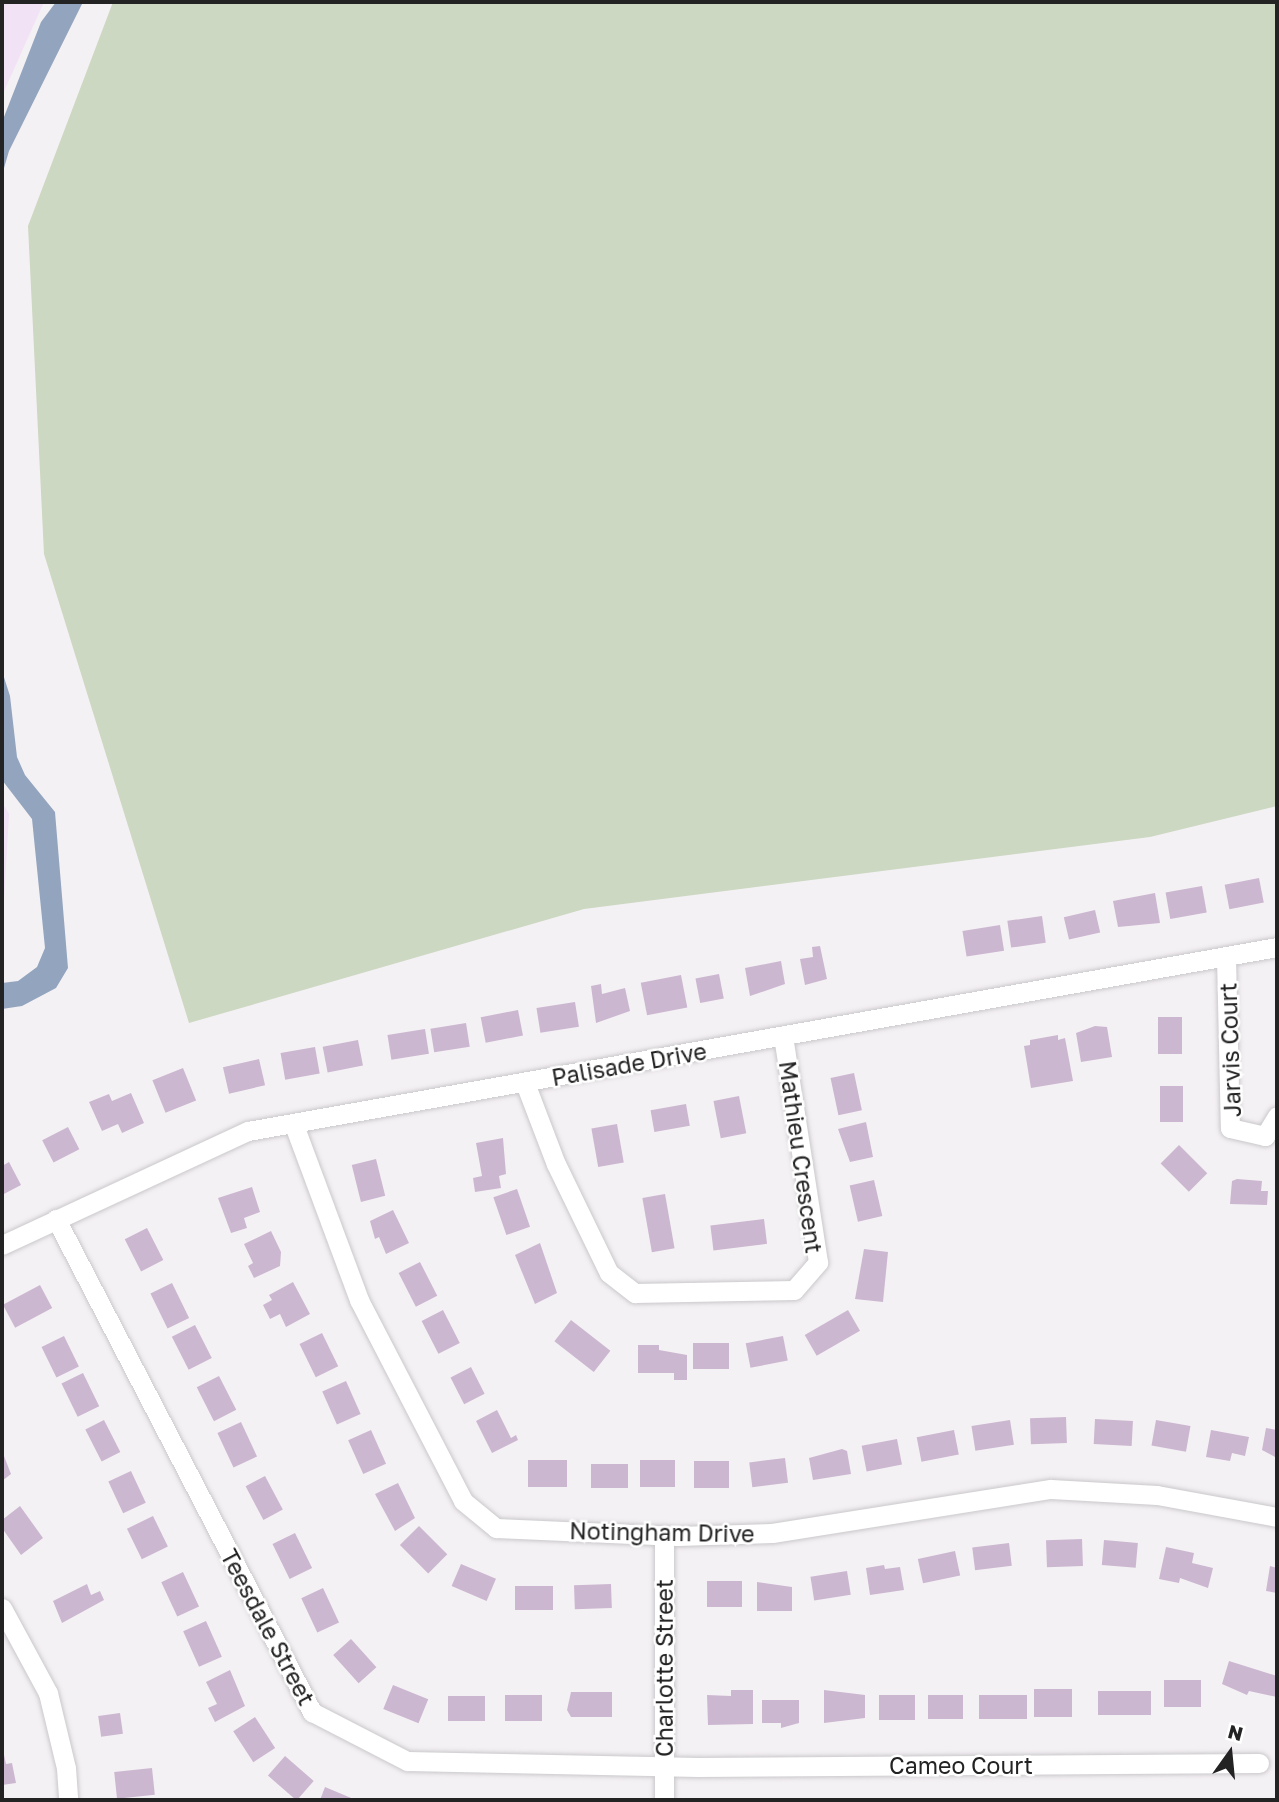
<!DOCTYPE html>
<style>
body{margin:0}
#map{position:relative;width:1279px;height:1802px;overflow:hidden;background:#f4f1f4;font-family:"Golos Text",sans-serif}
div>[style]{position:absolute}
.industrial>*{inset:0;background:#f2e2f5}
.green>*{inset:0;background:#ccd8c2}
.water>*{inset:0;background:#93a5be}
.building>*{inset:0;background:#ccb7d1;transform-origin:0 0}
.roads{filter:drop-shadow(0 0 2px #cac8cb) drop-shadow(0 0 2px #cac8cb)}
.minor>*{height:19px;margin:-9.5px;padding:0 9.5px;transform-origin:9.5px;border-radius:9.5px;background:#fff}
span{translate:-50% -50%;white-space:nowrap;text-align:center;line-height:1.15;-webkit-text-stroke:5px #fff;paint-order:stroke}
.street-label{font-size:23px;color:#242324}
.frame{position:absolute;inset:0;border:4px solid #242324;pointer-events:none}
.north{position:absolute;left:1195px;top:1718px;width:70px;height:70px;-webkit-text-stroke:5px #fff;paint-order:stroke;rotate:15deg;font-size:19px;font-weight:700;line-height:28px;text-align:center;color:#242324}
.north::after{content:'';display:block;margin:auto;width:24px;height:32px;background:#242324;clip-path:polygon(50% 0,100% 100%,50% 72%,0 100%)}
</style>
<div id="map">
<div class="industrial">
<div style="clip-path:polygon(2px 2px,44px 2px,2px 96px)"></div>
<div style="clip-path:polygon(2px 802px,9px 814px,2px 937px)"></div>
</div>
<div class="green">
<div style="clip-path:polygon(113px 2px,1277px 2px,1277px 806px,1150px 837px,584px 909px,189px 1023px,44px 554px,28px 226px)"></div>
</div>
<div class="water">
<div style="clip-path:polygon(56px 2px,83px 2px,9px 151px,2px 175px,2px 122px,41px 22px)"></div>
<div style="clip-path:polygon(2px 671px,10px 696px,17px 757px,25px 775px,55px 812px,68px 968px,56px 988px,22px 1006px,2px 1009px,2px 983px,18px 981px,37px 967px,45px 948px,32px 819px,2px 780px)"></div>
</div>
<div class="building">
<div style="left:1259px;top:878px;width:25px;height:35px;rotate:79deg"></div>
<div style="left:1202px;top:886px;width:27px;height:37px;rotate:80deg"></div>
<div style="clip-path:polygon(1155px 893px,1160px 923px,1118px 927px,1113px 901px)"></div>
<div style="left:1095px;top:910px;width:23px;height:32px;rotate:77deg"></div>
<div style="left:1042px;top:916px;width:27px;height:35px;rotate:82deg"></div>
<div style="left:1000px;top:925px;width:26px;height:38px;rotate:81deg"></div>
<div style="clip-path:polygon(820px 946px,827px 979px,805px 985px,800px 959px,813px 957px,812px 947px)"></div>
<div style="clip-path:polygon(781px 961px,785px 984px,750px 996px,745px 968px)"></div>
<div style="left:719px;top:974px;width:25px;height:24px;rotate:79deg"></div>
<div style="left:681px;top:975px;width:33px;height:41px;rotate:79deg"></div>
<div style="clip-path:polygon(601px 984px,602px 994px,625px 988px,630px 1011px,596px 1023px,591px 986px)"></div>
<div style="left:575px;top:1002px;width:25px;height:39px;rotate:81deg"></div>
<div style="left:518px;top:1010px;width:26px;height:38px;rotate:79deg"></div>
<div style="left:1158px;top:1017px;width:24px;height:37px"></div>
<div style="left:466px;top:1023px;width:24px;height:36px;rotate:81deg"></div>
<div style="clip-path:polygon(1095px 1026px,1107px 1027px,1112px 1057px,1081px 1062px,1076px 1033px)"></div>
<div style="left:425px;top:1029px;width:25px;height:38px;rotate:81deg"></div>
<div style="clip-path:polygon(1058px 1035px,1058px 1040px,1065px 1038px,1073px 1081px,1031px 1088px,1024px 1046px,1030px 1045px,1030px 1040px)"></div>
<div style="left:358px;top:1040px;width:26px;height:36px;rotate:79deg"></div>
<div style="left:315px;top:1047px;width:27px;height:35px;rotate:80deg"></div>
<div style="left:259px;top:1059px;width:27px;height:37px;rotate:77deg"></div>
<div style="left:183px;top:1068px;width:35px;height:33px;rotate:68deg"></div>
<div style="left:854px;top:1073px;width:38px;height:24px;rotate:78deg"></div>
<div style="left:1160px;top:1086px;width:23px;height:36px"></div>
<div style="clip-path:polygon(131px 1093px,144px 1123px,122px 1133px,118px 1124px,102px 1131px,89px 1102px,109px 1094px,112px 1101px)"></div>
<div style="left:739px;top:1096px;width:38px;height:26px;rotate:79deg"></div>
<div style="left:686px;top:1104px;width:22px;height:36px;rotate:80deg"></div>
<div style="clip-path:polygon(866px 1122px,873px 1157px,850px 1162px,838px 1129px)"></div>
<div style="left:617px;top:1124px;width:39px;height:26px;rotate:80deg"></div>
<div style="left:68px;top:1127px;width:25px;height:29px;rotate:63deg"></div>
<div style="clip-path:polygon(503px 1138px,506px 1174px,499px 1176px,501px 1188px,475px 1192px,473px 1178px,482px 1176px,476px 1143px)"></div>
<div style="left:1179px;top:1145px;width:40px;height:26px;rotate:45deg"></div>
<div style="left:376px;top:1159px;width:38px;height:25px;rotate:76deg"></div>
<div style="clip-path:polygon(9px 1162px,21px 1185px,2px 1195px,2px 1166px)"></div>
<div style="clip-path:polygon(1237px 1179px,1262px 1181px,1261px 1191px,1268px 1191px,1267px 1205px,1230px 1204px,1232px 1181px)"></div>
<div style="left:874px;top:1180px;width:37px;height:25px;rotate:77deg"></div>
<div style="clip-path:polygon(252px 1187px,260px 1212px,244px 1218px,247px 1228px,231px 1233px,218px 1198px)"></div>
<div style="left:517px;top:1189px;width:40px;height:25px;rotate:71deg"></div>
<div style="left:665px;top:1194px;width:55px;height:23px;rotate:80deg"></div>
<div style="clip-path:polygon(393px 1210px,409px 1243px,386px 1254px,379px 1237px,375px 1239px,370px 1221px)"></div>
<div style="left:764px;top:1219px;width:25px;height:54px;rotate:83deg"></div>
<div style="left:147px;top:1228px;width:36px;height:25px;rotate:63deg"></div>
<div style="clip-path:polygon(271px 1231px,281px 1252px,280px 1266px,254px 1278px,248px 1266px,253px 1263px,244px 1244px)"></div>
<div style="clip-path:polygon(540px 1243px,557px 1293px,535px 1304px,515px 1255px)"></div>
<div style="clip-path:polygon(864px 1249px,888px 1252px,883px 1302px,855px 1299px)"></div>
<div style="left:420px;top:1262px;width:38px;height:24px;rotate:63deg"></div>
<div style="clip-path:polygon(293px 1282px,310px 1314px,286px 1327px,280px 1314px,270px 1319px,263px 1305px,272px 1300px,269px 1295px)"></div>
<div style="left:172px;top:1283px;width:39px;height:24px;rotate:64deg"></div>
<div style="left:40px;top:1285px;width:26px;height:42px;rotate:62deg"></div>
<div style="left:443px;top:1310px;width:37px;height:24px;rotate:63deg"></div>
<div style="left:848px;top:1310px;width:24px;height:50px;rotate:60deg"></div>
<div style="left:571px;top:1320px;width:50px;height:27px;rotate:38deg"></div>
<div style="left:195px;top:1325px;width:37px;height:26px;rotate:63deg"></div>
<div style="left:322px;top:1333px;width:37px;height:25px;rotate:64deg"></div>
<div style="left:64px;top:1336px;width:34px;height:25px;rotate:64deg"></div>
<div style="left:783px;top:1336px;width:25px;height:38px;rotate:79deg"></div>
<div style="left:693px;top:1343px;width:36px;height:26px"></div>
<div style="clip-path:polygon(638px 1345px,659px 1345px,659px 1350px,687px 1355px,687px 1380px,674px 1380px,674px 1373px,638px 1373px)"></div>
<div style="left:471px;top:1367px;width:30px;height:23px;rotate:63deg"></div>
<div style="left:83px;top:1373px;width:37px;height:24px;rotate:64deg"></div>
<div style="left:219px;top:1376px;width:38px;height:25px;rotate:63deg"></div>
<div style="left:346px;top:1381px;width:36px;height:26px;rotate:66deg"></div>
<div style="clip-path:polygon(497px 1410px,511px 1438px,516px 1435px,518px 1440px,492px 1453px,476px 1421px)"></div>
<div style="left:1066px;top:1417px;width:26px;height:36px;rotate:88deg"></div>
<div style="left:1095px;top:1419px;width:38px;height:25px;rotate:3deg"></div>
<div style="left:104px;top:1420px;width:36px;height:21px;rotate:63deg"></div>
<div style="left:1010px;top:1420px;width:25px;height:39px;rotate:81deg"></div>
<div style="left:1156px;top:1420px;width:35px;height:26px;rotate:10deg"></div>
<div style="left:241px;top:1422px;width:38px;height:26px;rotate:65deg"></div>
<div style="clip-path:polygon(1266px 1428px,1277px 1430px,1277px 1458px,1262px 1450px)"></div>
<div style="left:371px;top:1430px;width:37px;height:25px;rotate:66deg"></div>
<div style="left:954px;top:1430px;width:25px;height:38px;rotate:79deg"></div>
<div style="clip-path:polygon(1211px 1430px,1249px 1437px,1245px 1456px,1232px 1453px,1230px 1461px,1206px 1457px)"></div>
<div style="left:897px;top:1439px;width:26px;height:36px;rotate:79deg"></div>
<div style="clip-path:polygon(842px 1449px,847px 1451px,851px 1474px,813px 1480px,809px 1458px)"></div>
<div style="clip-path:polygon(2px 1451px,11px 1474px,2px 1481px)"></div>
<div style="left:785px;top:1458px;width:25px;height:36px;rotate:83deg"></div>
<div style="left:528px;top:1460px;width:39px;height:27px"></div>
<div style="left:640px;top:1460px;width:35px;height:27px"></div>
<div style="left:694px;top:1461px;width:35px;height:27px"></div>
<div style="left:591px;top:1464px;width:37px;height:24px"></div>
<div style="left:131px;top:1471px;width:35px;height:25px;rotate:65deg"></div>
<div style="left:265px;top:1476px;width:38px;height:22px;rotate:62deg"></div>
<div style="clip-path:polygon(398px 1483px,415px 1518px,395px 1531px,375px 1494px)"></div>
<div style="clip-path:polygon(20px 1506px,43px 1538px,21px 1555px,2px 1528px,2px 1520px)"></div>
<div style="left:153px;top:1516px;width:34px;height:29px;rotate:64deg"></div>
<div style="left:419px;top:1526px;width:40px;height:27px;rotate:45deg"></div>
<div style="left:295px;top:1533px;width:39px;height:25px;rotate:64deg"></div>
<div style="left:1082px;top:1539px;width:27px;height:36px;rotate:88deg"></div>
<div style="left:1104px;top:1540px;width:34px;height:25px;rotate:5deg"></div>
<div style="left:1009px;top:1543px;width:23px;height:37px;rotate:83deg"></div>
<div style="clip-path:polygon(1166px 1547px,1194px 1553px,1192px 1563px,1213px 1568px,1208px 1588px,1180px 1578px,1179px 1583px,1159px 1579px)"></div>
<div style="left:955px;top:1551px;width:25px;height:38px;rotate:78deg"></div>
<div style="left:461px;top:1564px;width:38px;height:24px;rotate:23deg"></div>
<div style="clip-path:polygon(884px 1565px,885px 1569px,900px 1567px,904px 1590px,870px 1595px,866px 1568px)"></div>
<div style="clip-path:polygon(1270px 1566px,1277px 1568px,1277px 1593px,1266px 1591px)"></div>
<div style="left:847px;top:1571px;width:24px;height:37px;rotate:81deg"></div>
<div style="left:183px;top:1572px;width:38px;height:24px;rotate:65deg"></div>
<div style="left:707px;top:1581px;width:35px;height:26px"></div>
<div style="clip-path:polygon(757px 1582px,792px 1587px,792px 1611px,757px 1611px)"></div>
<div style="clip-path:polygon(87px 1584px,91px 1595px,100px 1591px,104px 1600px,62px 1623px,53px 1601px)"></div>
<div style="left:611px;top:1584px;width:24px;height:37px;rotate:88deg"></div>
<div style="left:515px;top:1586px;width:38px;height:24px"></div>
<div style="left:323px;top:1588px;width:38px;height:24px;rotate:65deg"></div>
<div style="left:206px;top:1621px;width:39px;height:25px;rotate:66deg"></div>
<div style="left:351px;top:1639px;width:38px;height:24px;rotate:48deg"></div>
<div style="clip-path:polygon(1229px 1661px,1277px 1676px,1277px 1697px,1249px 1691px,1247px 1695px,1222px 1684px)"></div>
<div style="clip-path:polygon(230px 1670px,245px 1706px,215px 1722px,208px 1708px,217px 1704px,206px 1682px)"></div>
<div style="left:1164px;top:1680px;width:37px;height:27px"></div>
<div style="left:393px;top:1685px;width:38px;height:26px;rotate:22deg"></div>
<div style="left:1034px;top:1689px;width:38px;height:28px"></div>
<div style="clip-path:polygon(731px 1690px,753px 1690px,753px 1724px,708px 1725px,707px 1695px,731px 1696px)"></div>
<div style="clip-path:polygon(824px 1690px,865px 1695px,865px 1718px,824px 1723px)"></div>
<div style="left:1098px;top:1691px;width:53px;height:24px"></div>
<div style="clip-path:polygon(571px 1692px,612px 1692px,612px 1717px,571px 1717px,567px 1710px)"></div>
<div style="left:505px;top:1695px;width:37px;height:26px"></div>
<div style="left:915px;top:1695px;width:25px;height:36px;rotate:90deg"></div>
<div style="left:963px;top:1695px;width:24px;height:35px;rotate:90deg"></div>
<div style="left:1027px;top:1695px;width:24px;height:48px;rotate:90deg"></div>
<div style="left:485px;top:1696px;width:25px;height:37px;rotate:90deg"></div>
<div style="clip-path:polygon(762px 1700px,799px 1700px,799px 1723px,781px 1728px,781px 1723px,762px 1723px)"></div>
<div style="left:120px;top:1713px;width:21px;height:22px;rotate:82deg"></div>
<div style="left:255px;top:1717px;width:37px;height:26px;rotate:57deg"></div>
<div style="clip-path:polygon(3px 1750px,6px 1764px,12px 1763px,16px 1783px,2px 1785px)"></div>
<div style="left:285px;top:1756px;width:38px;height:26px;rotate:41deg"></div>
<div style="left:152px;top:1768px;width:27px;height:38px;rotate:84deg"></div>
<div style="clip-path:polygon(325px 1787px,356px 1800px,320px 1800px)"></div>
</div>
<div class="roads">
<div class="minor">
<div style="left:1226px;top:957px;width:171px;rotate:88.7deg"></div>
<div style="left:1230px;top:1128px;width:36px;rotate:13deg"></div>
<div style="left:1265px;top:1136px;width:23px;rotate:-59deg"></div>
<div style="left:525px;top:1083px;width:87px;rotate:69.1deg"></div>
<div style="left:556px;top:1164px;width:121px;rotate:64.1deg"></div>
<div style="left:609px;top:1273px;width:33px;rotate:38deg"></div>
<div style="left:635px;top:1293px;width:159px;rotate:-1.1deg"></div>
<div style="left:794px;top:1290px;width:37px;rotate:-49deg"></div>
<div style="left:818px;top:1262px;width:229px;rotate:-98.8deg"></div>
<div style="left:294px;top:1125px;width:187px;rotate:69.6deg"></div>
<div style="left:359px;top:1300px;width:226px;rotate:62.6deg"></div>
<div style="left:463px;top:1501px;width:43px;rotate:39.3deg"></div>
<div style="left:496px;top:1528px;width:182px;rotate:2.5deg"></div>
<div style="left:678px;top:1536px;width:94px;rotate:-1.8deg"></div>
<div style="left:772px;top:1533px;width:282px;rotate:-9deg"></div>
<div style="left:1051px;top:1489px;width:106px;rotate:3.2deg"></div>
<div style="left:1157px;top:1495px;width:122px;rotate:10.4deg"></div>
<div style="left:56px;top:1219px;width:556px;rotate:62.56deg"></div>
<div style="left:312px;top:1712px;width:107px;rotate:27.3deg"></div>
<div style="left:407px;top:1761px;width:291px;rotate:1.2deg"></div>
<div style="left:698px;top:1767px;width:561px;rotate:-0.41deg"></div>
<div style="left:2px;top:1245px;width:271px;rotate:-24.9deg"></div>
<div style="left:248px;top:1131px;width:1045px;rotate:-10.14deg"></div>
<div style="left:664px;top:1535px;width:265px;rotate:90deg"></div>
<div style="left:2px;top:1608px;width:97px;rotate:61.6deg"></div>
<div style="left:48px;top:1693px;width:77px;rotate:76.5deg"></div>
<div style="left:66px;top:1768px;width:32px;rotate:86deg"></div>
</div>
</div>
<div class="street-label">
<span style="left:1230px;top:1050px;rotate:-92deg">Jarvis Court</span>
<span style="left:629px;top:1064px;rotate:-10deg">Palisade Drive</span>
<span style="left:801px;top:1157px;rotate:82deg">Mathieu Crescent</span>
<span style="left:662px;top:1532px;rotate:1deg">Notingham Drive</span>
<span style="left:268px;top:1627px;rotate:62deg">Teesdale Street</span>
<span style="left:664px;top:1668px;rotate:-90deg">Charlotte Street</span>
<span style="left:961px;top:1765px">Cameo Court</span>
</div>
<div class="frame"></div>
<div class="north">N</div>
</div>
